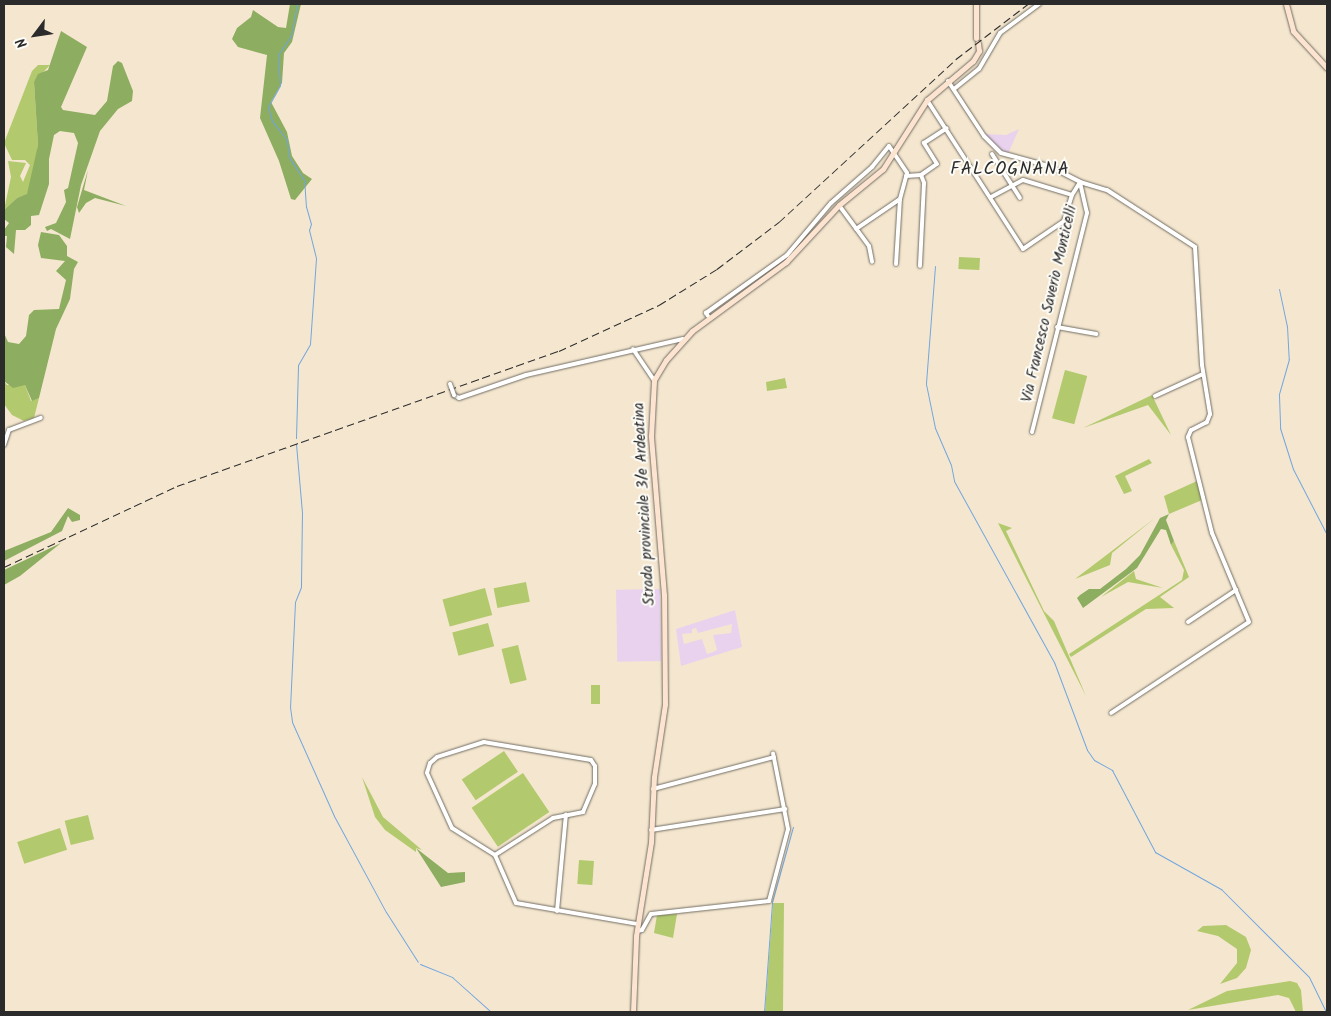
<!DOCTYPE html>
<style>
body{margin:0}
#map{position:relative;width:1331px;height:1016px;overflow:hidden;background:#f5e7cf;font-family:Kalam,sans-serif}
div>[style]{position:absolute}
.built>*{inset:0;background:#e9d2ee;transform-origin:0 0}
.green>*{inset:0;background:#b2c96d;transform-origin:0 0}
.forest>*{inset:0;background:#8dad60}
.stream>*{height:1px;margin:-0.5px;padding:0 0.5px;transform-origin:0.5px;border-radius:0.5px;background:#72a6df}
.roads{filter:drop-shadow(0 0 1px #726d64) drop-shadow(0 0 1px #726d64)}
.street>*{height:4px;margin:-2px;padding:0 2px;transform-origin:2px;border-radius:2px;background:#fff}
.secondary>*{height:5px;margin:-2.5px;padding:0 2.5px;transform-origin:2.5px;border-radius:2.5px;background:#fde4d1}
.rail>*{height:1px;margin-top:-0.5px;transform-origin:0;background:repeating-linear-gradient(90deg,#2b2b2b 0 8px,transparent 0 12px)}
.bridges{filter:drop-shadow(0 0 1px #726d64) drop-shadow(0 0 1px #726d64)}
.street-bridge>*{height:4px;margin:-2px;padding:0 2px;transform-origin:2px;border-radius:2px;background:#fff}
span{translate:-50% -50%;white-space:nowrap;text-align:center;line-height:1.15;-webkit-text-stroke:4px #fdfcf7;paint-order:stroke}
.street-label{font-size:15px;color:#2b2b2b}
.quarter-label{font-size:18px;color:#2b2b2b;letter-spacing:1px}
.frame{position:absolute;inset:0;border:5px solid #2b2b2b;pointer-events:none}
.north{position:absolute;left:10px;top:10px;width:50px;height:50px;-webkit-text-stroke:4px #fdfcf7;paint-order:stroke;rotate:239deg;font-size:14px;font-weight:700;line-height:20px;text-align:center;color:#2b2b2b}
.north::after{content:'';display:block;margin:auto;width:18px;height:22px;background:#2b2b2b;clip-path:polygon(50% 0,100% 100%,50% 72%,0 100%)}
</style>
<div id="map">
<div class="built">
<div style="clip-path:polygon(1019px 129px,1008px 154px,997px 148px,985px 134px,1006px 135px)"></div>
<div style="left:660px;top:589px;width:72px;height:44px;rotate:89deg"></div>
<div style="clip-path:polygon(evenodd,735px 610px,742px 647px,681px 666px,676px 629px,735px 610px,732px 624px,731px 633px,713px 635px,717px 650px,713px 652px,707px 654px,702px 639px,684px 644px,682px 634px,692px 633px,692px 629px,696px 628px,698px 633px,732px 624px)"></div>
</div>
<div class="green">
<div style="clip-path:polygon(38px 65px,50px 65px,34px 82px,38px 145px,34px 171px,27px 195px,17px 198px,4px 210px,11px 177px,8px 161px,26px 163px,20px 176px,23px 182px,30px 165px,25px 160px,12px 160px,4px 143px,32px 71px)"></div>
<div style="left:959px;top:257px;width:21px;height:12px;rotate:3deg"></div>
<div style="left:1065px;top:370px;width:23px;height:50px;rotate:15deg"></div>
<div style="clip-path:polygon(785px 378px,787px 388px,767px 391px,766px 382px)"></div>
<div style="clip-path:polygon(4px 381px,7px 385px,25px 385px,31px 401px,39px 398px,34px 418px,24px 421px,12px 415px,4px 404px)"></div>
<div style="clip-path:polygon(1152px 395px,1171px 435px,1148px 405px,1083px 428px)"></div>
<div style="clip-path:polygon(1149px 459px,1152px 463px,1125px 476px,1132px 491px,1124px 494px,1115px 476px)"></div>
<div style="clip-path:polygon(1197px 481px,1202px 500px,1169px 514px,1164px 496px)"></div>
<div style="clip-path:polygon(1155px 518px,1112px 553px,1110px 565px,1075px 579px)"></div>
<div style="clip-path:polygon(998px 523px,1012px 528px,1006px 531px,1044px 611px,1054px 621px,1086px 696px)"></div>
<div style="clip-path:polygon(1174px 541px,1189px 577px,1160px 597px,1174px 608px,1146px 609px,1071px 657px,1069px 654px,1182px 580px,1184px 570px,1171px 545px)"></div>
<div style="clip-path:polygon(1134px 571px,1136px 579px,1163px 588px,1128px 582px,1101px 597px)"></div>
<div style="left:526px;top:582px;width:20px;height:33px;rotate:79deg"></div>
<div style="left:485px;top:588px;width:28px;height:44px;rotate:75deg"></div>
<div style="left:488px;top:623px;width:24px;height:37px;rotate:75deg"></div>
<div style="left:518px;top:645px;width:36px;height:17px;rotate:76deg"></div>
<div style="left:591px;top:685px;width:9px;height:19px"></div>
<div style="left:504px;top:751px;width:25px;height:51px;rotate:56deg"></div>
<div style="left:523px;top:773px;width:47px;height:62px;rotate:56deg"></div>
<div style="clip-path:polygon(362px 777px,383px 817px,422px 850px,416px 848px,416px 852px,385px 830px,375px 817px)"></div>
<div style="left:88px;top:815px;width:25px;height:24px;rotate:76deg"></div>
<div style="left:60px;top:828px;width:23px;height:45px;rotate:72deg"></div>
<div style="left:579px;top:860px;width:15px;height:24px;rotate:4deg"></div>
<div style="clip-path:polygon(773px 903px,784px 903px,783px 1012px,765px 1012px)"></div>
<div style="clip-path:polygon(677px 914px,673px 938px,654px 933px,657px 915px)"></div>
<div style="clip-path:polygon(1226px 925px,1246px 937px,1251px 950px,1246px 968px,1237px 978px,1220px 984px,1237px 963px,1237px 949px,1218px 936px,1197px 931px,1203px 926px)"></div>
<div style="clip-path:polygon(1290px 981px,1297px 983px,1301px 990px,1303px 1012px,1296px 1012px,1289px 998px,1278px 995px,1188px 1010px,1227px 991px)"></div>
</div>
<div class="forest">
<div style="clip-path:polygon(290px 4px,301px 4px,292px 42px,284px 53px,282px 83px,271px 102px,287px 132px,292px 156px,303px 173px,312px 179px,295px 200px,291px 199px,279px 161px,260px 118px,267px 55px,238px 47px,232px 39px,237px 28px,251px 17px,253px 10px,278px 27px,286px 28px)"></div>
<div style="clip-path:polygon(61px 31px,87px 47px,61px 107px,63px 110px,95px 115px,107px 101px,113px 66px,118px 61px,122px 63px,133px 91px,132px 101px,118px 109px,100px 131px,81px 185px,70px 239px,51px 229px,47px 231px,45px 227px,56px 223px,66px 202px,64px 190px,68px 188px,78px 143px,74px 133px,60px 131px,54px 135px,49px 159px,49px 184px,39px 215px,31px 216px,31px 225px,25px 230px,16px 230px,14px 254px,6px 247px,7px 236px,4px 236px,4px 230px,9px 223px,4px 219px,4px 210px,17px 198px,27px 194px,38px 145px,34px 82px,38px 74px,48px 70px)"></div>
<div style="clip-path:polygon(88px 170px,84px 190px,126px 206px,95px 198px,86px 203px,79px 213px,77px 207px)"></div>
<div style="clip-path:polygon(41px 232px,59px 235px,67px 246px,67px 256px,78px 262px,74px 269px,70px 299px,56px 329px,39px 398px,32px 401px,25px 385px,13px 388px,4px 381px,4px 333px,8px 342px,19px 344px,26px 336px,29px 315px,34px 310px,59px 309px,66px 280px,56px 271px,65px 261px,41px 258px,38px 245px)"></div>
<div style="clip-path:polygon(68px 508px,80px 515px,80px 520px,72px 522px,68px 516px,62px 531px,4px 561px,4px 551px,51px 532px)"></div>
<div style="clip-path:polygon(1169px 514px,1166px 520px,1174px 541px,1171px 545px,1166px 530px,1161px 529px,1137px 568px,1083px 608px,1077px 598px,1080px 595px,1089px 589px,1100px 589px,1126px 569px,1140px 555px,1160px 518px)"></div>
<div style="clip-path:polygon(61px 543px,20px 576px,4px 585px,4px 570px)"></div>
<div style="clip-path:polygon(416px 848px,448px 873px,465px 872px,465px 882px,441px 887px)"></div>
</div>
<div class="stream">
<div style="left:935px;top:266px;width:118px;rotate:94.4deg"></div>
<div style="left:926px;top:384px;width:45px;rotate:78.4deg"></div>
<div style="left:935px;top:428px;width:40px;rotate:66.6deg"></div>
<div style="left:951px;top:465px;width:16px;rotate:79deg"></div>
<div style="left:954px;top:481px;width:207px;rotate:61.1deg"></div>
<div style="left:1054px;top:662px;width:94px;rotate:69.4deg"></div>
<div style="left:1087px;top:750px;width:12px;rotate:55deg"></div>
<div style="left:1094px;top:760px;width:21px;rotate:29deg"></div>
<div style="left:1112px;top:770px;width:93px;rotate:62.3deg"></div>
<div style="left:1155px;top:852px;width:76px;rotate:29.3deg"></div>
<div style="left:1221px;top:889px;width:124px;rotate:45deg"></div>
<div style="left:1309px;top:977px;width:39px;rotate:64deg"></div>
<div style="left:1279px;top:289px;width:38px;rotate:78deg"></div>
<div style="left:1287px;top:326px;width:33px;rotate:87deg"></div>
<div style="left:1289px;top:359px;width:37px;rotate:106deg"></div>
<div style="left:1279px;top:395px;width:33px;rotate:88deg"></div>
<div style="left:1280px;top:428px;width:43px;rotate:72.4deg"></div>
<div style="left:1293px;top:469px;width:74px;rotate:62.7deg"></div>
<div style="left:296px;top:438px;width:73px;rotate:-88.4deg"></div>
<div style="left:298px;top:365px;width:24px;rotate:-60deg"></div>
<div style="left:310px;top:344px;width:86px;rotate:-86deg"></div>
<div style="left:316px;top:258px;width:29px;rotate:-104deg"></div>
<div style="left:309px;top:230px;width:6px;rotate:-72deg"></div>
<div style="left:311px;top:224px;width:18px;rotate:-106deg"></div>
<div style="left:306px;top:207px;width:27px;rotate:-94deg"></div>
<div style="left:304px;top:180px;width:27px;rotate:-123deg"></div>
<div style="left:289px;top:157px;width:17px;rotate:-97deg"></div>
<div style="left:287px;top:140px;width:24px;rotate:-128deg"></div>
<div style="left:272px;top:121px;width:15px;rotate:-106deg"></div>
<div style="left:268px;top:107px;width:25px;rotate:-61deg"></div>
<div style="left:280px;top:85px;width:30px;rotate:-94deg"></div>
<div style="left:278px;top:55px;width:23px;rotate:-56deg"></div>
<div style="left:291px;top:36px;width:33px;rotate:-79deg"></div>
<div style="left:296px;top:444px;width:68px;rotate:85deg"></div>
<div style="left:302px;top:512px;width:75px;rotate:90.8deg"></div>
<div style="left:301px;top:587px;width:16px;rotate:112deg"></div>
<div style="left:295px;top:602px;width:105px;rotate:92.7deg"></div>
<div style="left:290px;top:707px;width:15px;rotate:82deg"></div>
<div style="left:292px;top:722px;width:103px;rotate:65.9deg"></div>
<div style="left:334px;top:816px;width:109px;rotate:61.6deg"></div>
<div style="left:386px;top:912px;width:59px;rotate:57.4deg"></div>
<div style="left:420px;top:964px;width:35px;rotate:22deg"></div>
<div style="left:452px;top:977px;width:52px;rotate:41.9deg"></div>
<div style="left:764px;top:1012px;width:110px;rotate:-85.8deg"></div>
<div style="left:772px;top:902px;width:78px;rotate:-74.4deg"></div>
</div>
<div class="roads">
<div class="street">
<div style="left:948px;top:81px;width:66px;rotate:56.8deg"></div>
<div style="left:984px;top:136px;width:24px;rotate:45deg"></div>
<div style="left:1001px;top:153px;width:50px;rotate:15.2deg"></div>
<div style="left:1049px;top:166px;width:35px;rotate:27deg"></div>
<div style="left:1080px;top:182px;width:28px;rotate:17deg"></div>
<div style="left:1107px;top:190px;width:105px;rotate:32.9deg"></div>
<div style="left:1195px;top:247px;width:118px;rotate:86.6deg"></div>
<div style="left:1202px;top:365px;width:50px;rotate:80.7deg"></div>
<div style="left:1210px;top:414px;width:9px;rotate:111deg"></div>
<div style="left:1207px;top:422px;width:18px;rotate:153deg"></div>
<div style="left:1191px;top:430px;width:8px;rotate:113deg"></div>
<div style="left:1188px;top:437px;width:99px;rotate:76deg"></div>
<div style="left:1212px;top:533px;width:96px;rotate:67.4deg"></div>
<div style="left:1249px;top:622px;width:165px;rotate:146.6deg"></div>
<div style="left:954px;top:89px;width:32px;rotate:-39deg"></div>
<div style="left:979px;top:69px;width:42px;rotate:-59.7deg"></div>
<div style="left:1000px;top:33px;width:49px;rotate:-36.6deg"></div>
<div style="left:927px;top:100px;width:177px;rotate:57.2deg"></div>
<div style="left:1023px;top:249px;width:50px;rotate:-34.3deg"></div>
<div style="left:1064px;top:221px;width:27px;rotate:-73deg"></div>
<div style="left:1072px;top:195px;width:15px;rotate:-58deg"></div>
<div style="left:992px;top:154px;width:52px;rotate:57.5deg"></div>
<div style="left:921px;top:175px;width:19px;rotate:-35deg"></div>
<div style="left:937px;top:164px;width:25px;rotate:-122deg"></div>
<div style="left:924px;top:143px;width:27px;rotate:-33deg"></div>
<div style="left:906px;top:176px;width:15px;rotate:-4deg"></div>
<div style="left:921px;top:175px;width:9px;rotate:69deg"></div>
<div style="left:924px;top:183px;width:83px;rotate:92.8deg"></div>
<div style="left:991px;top:197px;width:36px;rotate:-28deg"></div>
<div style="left:1023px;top:180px;width:51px;rotate:17deg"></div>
<div style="left:841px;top:208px;width:47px;rotate:53.6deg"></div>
<div style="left:869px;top:246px;width:16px;rotate:79deg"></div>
<div style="left:896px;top:264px;width:65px;rotate:-86.5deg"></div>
<div style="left:708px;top:316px;width:4px;rotate:-124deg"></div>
<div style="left:706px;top:313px;width:100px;rotate:-35.6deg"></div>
<div style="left:787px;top:255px;width:68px;rotate:-49.8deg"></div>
<div style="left:831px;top:203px;width:55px;rotate:-41.3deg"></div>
<div style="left:872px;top:167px;width:27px;rotate:-51deg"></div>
<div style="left:889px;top:146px;width:32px;rotate:56deg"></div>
<div style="left:907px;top:173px;width:27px;rotate:105deg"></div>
<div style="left:900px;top:199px;width:53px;rotate:145.7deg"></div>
<div style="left:1057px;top:327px;width:40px;rotate:10deg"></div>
<div style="left:633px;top:349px;width:37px;rotate:56deg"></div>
<div style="left:454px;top:395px;width:6px;rotate:31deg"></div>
<div style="left:459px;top:398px;width:71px;rotate:-18.9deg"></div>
<div style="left:526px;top:375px;width:161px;rotate:-12.9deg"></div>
<div style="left:1155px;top:396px;width:53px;rotate:-24.6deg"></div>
<div style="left:1032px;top:432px;width:226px;rotate:-75.9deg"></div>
<div style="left:1087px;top:213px;width:32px;rotate:-103deg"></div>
<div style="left:4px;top:445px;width:16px;rotate:-72deg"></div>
<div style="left:9px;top:430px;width:34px;rotate:-21deg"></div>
<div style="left:1188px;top:622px;width:58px;rotate:-33.7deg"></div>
<div style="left:653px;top:789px;width:125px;rotate:-14.8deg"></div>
<div style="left:651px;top:830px;width:136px;rotate:-8.9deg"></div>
<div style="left:495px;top:855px;width:69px;rotate:-32.5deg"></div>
<div style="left:553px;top:818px;width:31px;rotate:-11deg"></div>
<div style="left:583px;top:812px;width:30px;rotate:-67deg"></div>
<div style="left:595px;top:784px;width:18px;rotate:-90deg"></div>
<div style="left:595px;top:766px;width:7px;rotate:-124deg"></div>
<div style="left:591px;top:760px;width:109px;rotate:-170.5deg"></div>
<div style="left:484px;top:742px;width:49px;rotate:162.3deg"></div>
<div style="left:437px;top:757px;width:9px;rotate:139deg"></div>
<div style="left:430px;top:763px;width:10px;rotate:107deg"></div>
<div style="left:427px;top:773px;width:60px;rotate:65.6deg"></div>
<div style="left:452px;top:828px;width:51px;rotate:32.1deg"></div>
<div style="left:495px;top:855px;width:52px;rotate:66.4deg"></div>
<div style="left:516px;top:903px;width:124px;rotate:9.8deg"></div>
<div style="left:557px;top:911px;width:97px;rotate:-84.7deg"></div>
<div style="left:637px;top:931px;width:5px;rotate:-11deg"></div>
<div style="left:642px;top:930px;width:18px;rotate:-61deg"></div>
<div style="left:651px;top:914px;width:119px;rotate:-6.3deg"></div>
<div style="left:769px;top:901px;width:74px;rotate:-75.2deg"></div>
<div style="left:788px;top:829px;width:77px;rotate:-101.2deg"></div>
</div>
<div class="secondary">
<div style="left:976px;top:4px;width:34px;rotate:90deg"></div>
<div style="left:1286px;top:4px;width:28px;rotate:75deg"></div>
<div style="left:1293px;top:31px;width:50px;rotate:47.4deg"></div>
<div style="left:633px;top:1012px;width:76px;rotate:-87.7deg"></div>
<div style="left:636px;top:936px;width:95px;rotate:-80.9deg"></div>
<div style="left:651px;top:842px;width:65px;rotate:-87.4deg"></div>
<div style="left:654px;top:777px;width:74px;rotate:-81.4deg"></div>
<div style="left:665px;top:704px;width:109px;rotate:-90.5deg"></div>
<div style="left:664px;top:595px;width:160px;rotate:-94.7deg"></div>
<div style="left:651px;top:436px;width:56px;rotate:-86.9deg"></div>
<div style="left:654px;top:380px;width:23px;rotate:-59deg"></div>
<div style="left:666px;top:360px;width:39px;rotate:-48deg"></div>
<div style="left:692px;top:331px;width:117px;rotate:-36.3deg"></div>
<div style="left:786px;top:262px;width:78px;rotate:-47.1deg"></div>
<div style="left:839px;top:205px;width:57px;rotate:-39.3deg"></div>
<div style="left:883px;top:169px;width:82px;rotate:-57.5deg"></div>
<div style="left:927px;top:100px;width:60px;rotate:-40.3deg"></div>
<div style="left:973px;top:61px;width:12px;rotate:-59deg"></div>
<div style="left:979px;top:51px;width:8px;rotate:-97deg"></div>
</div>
</div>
<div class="rail">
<div style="left:4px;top:567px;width:191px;rotate:-25.1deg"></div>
<div style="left:177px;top:486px;width:405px;rotate:-19.5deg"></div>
<div style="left:559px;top:351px;width:110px;rotate:-24.7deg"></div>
<div style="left:659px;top:305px;width:68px;rotate:-31.8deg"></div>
<div style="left:717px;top:269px;width:78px;rotate:-37.2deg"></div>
<div style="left:779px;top:222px;width:241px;rotate:-42.6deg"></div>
<div style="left:956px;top:59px;width:91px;rotate:-37.4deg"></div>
</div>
<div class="bridges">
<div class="street-bridge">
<div style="left:450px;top:384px;width:12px;rotate:70deg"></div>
</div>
</div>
<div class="street-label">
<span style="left:1050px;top:304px;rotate:-77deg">Via Francesco Saverio Monticelli</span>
<span style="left:645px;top:504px;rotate:-93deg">Strada provinciale 3/e Ardeatina</span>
</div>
<div class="quarter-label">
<span style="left:1010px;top:170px">FALCOGNANA</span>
</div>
<div class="frame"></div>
<div class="north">N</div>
</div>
